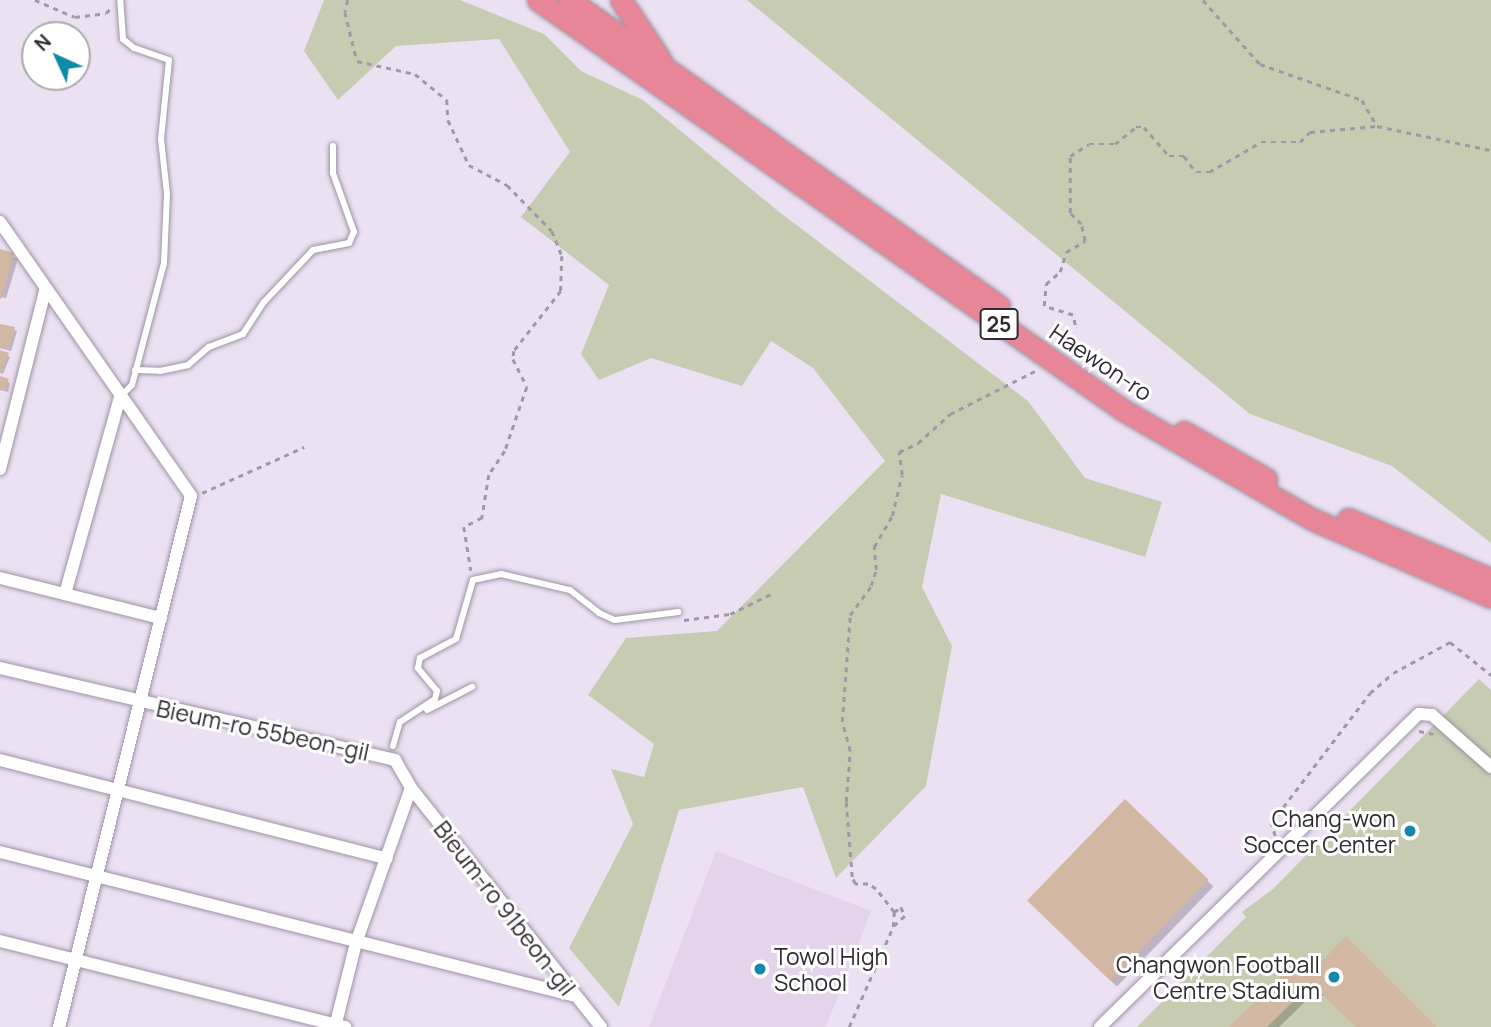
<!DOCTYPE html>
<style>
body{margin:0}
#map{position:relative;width:1491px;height:1027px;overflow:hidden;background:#ece1f3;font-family:Manrope,sans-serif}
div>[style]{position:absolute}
.built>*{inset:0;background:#e3d4ec}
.green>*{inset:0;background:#c7cbb1}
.shadow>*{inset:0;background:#0003;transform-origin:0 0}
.building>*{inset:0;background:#d2b7a3;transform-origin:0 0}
.path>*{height:2.5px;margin-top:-1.25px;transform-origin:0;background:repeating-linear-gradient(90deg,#a198a6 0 5px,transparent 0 10px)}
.roads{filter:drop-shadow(0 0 2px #9d93a3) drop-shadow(0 0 2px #9d93a3)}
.service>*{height:6px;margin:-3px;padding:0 3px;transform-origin:3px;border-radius:3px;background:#fff}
.minor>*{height:12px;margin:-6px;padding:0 6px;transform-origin:6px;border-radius:6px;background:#fff}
.trunk>*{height:21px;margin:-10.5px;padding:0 10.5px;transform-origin:10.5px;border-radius:10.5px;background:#e78696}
.dots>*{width:19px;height:19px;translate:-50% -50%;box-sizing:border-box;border:4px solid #fff;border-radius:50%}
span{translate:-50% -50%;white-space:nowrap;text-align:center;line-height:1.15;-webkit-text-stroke:6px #fff;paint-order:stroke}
.shield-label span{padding:2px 5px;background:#fff;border:2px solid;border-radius:5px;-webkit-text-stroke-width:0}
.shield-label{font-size:21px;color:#2f2b31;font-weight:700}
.street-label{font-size:23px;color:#2f2b31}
.poi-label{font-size:23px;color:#2f2b31}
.right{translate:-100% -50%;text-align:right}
.left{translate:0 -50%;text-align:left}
.north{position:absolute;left:21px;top:21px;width:70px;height:70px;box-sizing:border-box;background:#fff;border:2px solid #acaaad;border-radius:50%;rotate:315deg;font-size:19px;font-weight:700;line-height:28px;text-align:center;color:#2f2b31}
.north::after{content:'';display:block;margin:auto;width:24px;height:32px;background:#1089ac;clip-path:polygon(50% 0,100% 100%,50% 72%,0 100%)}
</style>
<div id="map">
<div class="built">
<div style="clip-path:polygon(716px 851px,871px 911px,826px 1027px,649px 1027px)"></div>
</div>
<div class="green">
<div style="clip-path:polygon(324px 0,460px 0,544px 34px,581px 71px,643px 100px,778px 211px,1028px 401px,1085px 478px,1162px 502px,1145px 557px,941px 494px,922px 587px,952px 646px,926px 786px,836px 878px,803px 787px,679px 810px,619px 1007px,569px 948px,633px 824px,611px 769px,644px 777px,654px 744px,588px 695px,626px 638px,717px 631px,885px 461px,813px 368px,771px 341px,742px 386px,651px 358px,599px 380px,581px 354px,609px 285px,521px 217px,570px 152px,499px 39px,396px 46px,338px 100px,304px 51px)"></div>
<div style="clip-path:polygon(747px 0,1491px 0,1491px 543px,1392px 466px,1250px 414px)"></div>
<div style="clip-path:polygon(1479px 679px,1491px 690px,1491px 1027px,1137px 1027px,1246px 917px,1242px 912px,1274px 888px)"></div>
</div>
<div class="shadow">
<div style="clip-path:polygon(0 250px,18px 259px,6px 298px,0 297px)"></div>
<div style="clip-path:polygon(0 326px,17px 331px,11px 351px,0 348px)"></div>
<div style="clip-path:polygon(0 352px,10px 357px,3px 374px,0 373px)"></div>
<div style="clip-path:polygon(0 378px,10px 383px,8px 392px,0 390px)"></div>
<div style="left:1125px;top:801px;width:123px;height:139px;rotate:44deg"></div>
<div style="clip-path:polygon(1294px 965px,1435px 1027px,1358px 1027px,1326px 996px,1311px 996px,1279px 1027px,1231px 1027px)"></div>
</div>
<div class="building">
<div style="clip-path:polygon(0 249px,14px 253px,1px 299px,0 299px)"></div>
<div style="clip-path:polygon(0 324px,15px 327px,9px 349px,0 347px)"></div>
<div style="clip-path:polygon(0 350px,9px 353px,1px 372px,0 372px)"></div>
<div style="clip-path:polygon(0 376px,9px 379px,5px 390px,0 389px)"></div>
<div style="left:1125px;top:799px;width:116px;height:141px;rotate:44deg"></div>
<div style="clip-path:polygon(1346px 936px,1437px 1027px,1356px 1027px,1318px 990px,1305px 990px,1267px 1027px,1229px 1027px,1294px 964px,1320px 963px)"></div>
</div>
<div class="path">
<div style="left:35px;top:0;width:43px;rotate:23deg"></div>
<div style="left:75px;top:17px;width:31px;rotate:-7deg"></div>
<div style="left:106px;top:13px;width:7px;rotate:-45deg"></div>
<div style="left:348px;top:0;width:12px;rotate:104deg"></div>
<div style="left:345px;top:12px;width:50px;rotate:76.2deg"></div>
<div style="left:357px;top:61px;width:59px;rotate:12.6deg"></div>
<div style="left:415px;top:74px;width:41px;rotate:39.1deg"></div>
<div style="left:447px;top:100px;width:20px;rotate:87deg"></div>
<div style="left:448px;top:120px;width:50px;rotate:65deg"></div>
<div style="left:469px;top:165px;width:43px;rotate:27.8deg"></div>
<div style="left:507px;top:185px;width:64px;rotate:45.6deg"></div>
<div style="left:552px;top:231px;width:27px;rotate:68deg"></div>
<div style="left:562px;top:256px;width:35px;rotate:92deg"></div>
<div style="left:561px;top:291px;width:76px;rotate:128.1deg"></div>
<div style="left:514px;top:351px;width:8px;rotate:97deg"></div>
<div style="left:513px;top:359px;width:31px;rotate:63deg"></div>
<div style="left:527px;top:387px;width:68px;rotate:109deg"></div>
<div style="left:505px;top:451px;width:29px;rotate:124deg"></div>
<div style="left:489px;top:475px;width:44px;rotate:99.2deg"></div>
<div style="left:482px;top:518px;width:20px;rotate:153deg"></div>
<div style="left:464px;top:527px;width:44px;rotate:80.8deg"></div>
<div style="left:1203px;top:0;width:86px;rotate:48.3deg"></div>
<div style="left:1260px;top:64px;width:108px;rotate:19.4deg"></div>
<div style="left:1362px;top:100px;width:30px;rotate:60deg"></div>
<div style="left:1377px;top:126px;width:116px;rotate:11.9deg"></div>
<div style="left:1075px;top:325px;width:10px;rotate:-101deg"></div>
<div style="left:1073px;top:315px;width:30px;rotate:-163deg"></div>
<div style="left:1044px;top:306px;width:22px;rotate:-85deg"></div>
<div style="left:1046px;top:284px;width:18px;rotate:-41deg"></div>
<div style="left:1060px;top:272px;width:21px;rotate:-73deg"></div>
<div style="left:1066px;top:252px;width:22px;rotate:-30deg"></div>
<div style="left:1085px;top:241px;width:17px;rotate:-103deg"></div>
<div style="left:1081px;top:224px;width:16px;rotate:-135deg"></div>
<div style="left:1070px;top:213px;width:57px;rotate:-90deg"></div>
<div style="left:1070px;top:156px;width:22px;rotate:-32deg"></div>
<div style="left:1089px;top:144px;width:26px"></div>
<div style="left:1115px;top:144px;width:27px;rotate:-39deg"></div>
<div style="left:1136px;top:127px;width:8px"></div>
<div style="left:1144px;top:127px;width:38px;rotate:49deg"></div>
<div style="left:1169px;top:156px;width:15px"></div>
<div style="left:1184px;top:156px;width:20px;rotate:53deg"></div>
<div style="left:1196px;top:172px;width:13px"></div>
<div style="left:1209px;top:172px;width:60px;rotate:-30deg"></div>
<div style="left:1261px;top:142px;width:39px"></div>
<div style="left:1300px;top:142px;width:14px;rotate:-45deg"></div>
<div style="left:1310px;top:132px;width:67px;rotate:-5.1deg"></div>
<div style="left:202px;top:493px;width:112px;rotate:-24.3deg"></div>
<div style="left:684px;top:620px;width:46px;rotate:-7.4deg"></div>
<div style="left:730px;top:614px;width:48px;rotate:-26deg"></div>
<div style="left:1419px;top:731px;width:15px;rotate:11deg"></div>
<div style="left:1275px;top:836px;width:14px;rotate:-107deg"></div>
<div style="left:1271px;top:823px;width:163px;rotate:-52.7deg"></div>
<div style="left:1370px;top:693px;width:30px;rotate:-41deg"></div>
<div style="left:1393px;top:673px;width:65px;rotate:-28.5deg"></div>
<div style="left:1450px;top:642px;width:53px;rotate:38.8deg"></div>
<div style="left:894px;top:912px;width:29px;rotate:-128deg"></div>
<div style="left:876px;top:889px;width:9px;rotate:-148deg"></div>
<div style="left:868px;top:884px;width:13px;rotate:180deg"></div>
<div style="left:855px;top:884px;width:8px;rotate:-113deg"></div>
<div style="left:852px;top:877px;width:75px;rotate:-94.6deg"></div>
<div style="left:846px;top:802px;width:51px;rotate:-85.5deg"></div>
<div style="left:850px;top:751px;width:30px;rotate:-105deg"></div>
<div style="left:842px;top:722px;width:107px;rotate:-85.7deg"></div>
<div style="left:850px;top:615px;width:36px;rotate:-54deg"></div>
<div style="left:871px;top:586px;width:17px;rotate:-73deg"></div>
<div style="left:876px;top:570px;width:23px;rotate:-95deg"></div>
<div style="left:874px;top:547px;width:36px;rotate:-60deg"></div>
<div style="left:892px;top:516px;width:42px;rotate:-76.3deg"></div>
<div style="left:902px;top:475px;width:23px;rotate:-97deg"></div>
<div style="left:899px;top:452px;width:21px;rotate:-25deg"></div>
<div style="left:918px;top:443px;width:43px;rotate:-42.2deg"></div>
<div style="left:950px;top:414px;width:97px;rotate:-26.8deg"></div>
<div style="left:849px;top:1027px;width:109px;rotate:-66.3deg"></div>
<div style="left:893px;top:927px;width:15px;rotate:-86deg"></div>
<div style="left:894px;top:912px;width:9px;rotate:-36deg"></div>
<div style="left:901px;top:907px;width:10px;rotate:66deg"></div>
<div style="left:905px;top:916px;width:16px;rotate:137deg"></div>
</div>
<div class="roads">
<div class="service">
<div style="left:135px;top:370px;width:25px;rotate:2deg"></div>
<div style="left:160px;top:371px;width:29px;rotate:-12deg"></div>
<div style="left:188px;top:365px;width:28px;rotate:-41deg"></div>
<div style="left:209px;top:347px;width:36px;rotate:-21deg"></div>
<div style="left:243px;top:334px;width:38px;rotate:-57deg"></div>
<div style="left:264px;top:302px;width:71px;rotate:-46.7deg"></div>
<div style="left:313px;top:250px;width:37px;rotate:-11deg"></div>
<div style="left:349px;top:243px;width:12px;rotate:-66deg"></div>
<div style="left:354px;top:232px;width:63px;rotate:-109.6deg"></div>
<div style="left:333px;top:173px;width:27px;rotate:-90deg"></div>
<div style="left:120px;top:397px;width:17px;rotate:-45deg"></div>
<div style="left:132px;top:385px;width:126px;rotate:-75.3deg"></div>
<div style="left:164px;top:263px;width:69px;rotate:-87.5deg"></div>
<div style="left:167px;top:194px;width:55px;rotate:-96.2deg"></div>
<div style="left:161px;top:139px;width:79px;rotate:-84.2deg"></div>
<div style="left:169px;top:60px;width:37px;rotate:-161deg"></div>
<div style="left:134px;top:48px;width:14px;rotate:-141deg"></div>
<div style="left:123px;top:39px;width:39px;rotate:-94deg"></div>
<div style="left:427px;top:710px;width:51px;rotate:-27.1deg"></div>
<div style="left:393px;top:746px;width:25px;rotate:-74deg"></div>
<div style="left:400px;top:722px;width:42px;rotate:-33.3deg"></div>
<div style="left:435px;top:699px;width:8px;rotate:-76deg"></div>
<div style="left:437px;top:691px;width:30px;rotate:-130deg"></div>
<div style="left:418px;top:668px;width:10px;rotate:-79deg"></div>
<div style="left:420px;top:658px;width:41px;rotate:-27.8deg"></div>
<div style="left:456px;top:639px;width:61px;rotate:-73.9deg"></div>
<div style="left:473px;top:580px;width:29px;rotate:-12deg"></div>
<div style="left:501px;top:574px;width:71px;rotate:13.1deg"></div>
<div style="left:570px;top:590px;width:37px;rotate:38deg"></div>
<div style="left:599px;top:613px;width:17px;rotate:24deg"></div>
<div style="left:615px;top:620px;width:64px;rotate:-7.1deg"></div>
</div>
<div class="minor">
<div style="left:0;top:222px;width:334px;rotate:55.1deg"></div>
<div style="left:191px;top:496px;width:547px;rotate:103.96deg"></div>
<div style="left:0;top:469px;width:184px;rotate:-75.8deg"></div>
<div style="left:0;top:578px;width:166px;rotate:14deg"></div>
<div style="left:65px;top:594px;width:205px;rotate:-74.4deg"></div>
<div style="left:0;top:668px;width:406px;rotate:13.1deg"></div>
<div style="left:395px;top:760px;width:32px;rotate:60deg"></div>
<div style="left:411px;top:788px;width:305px;rotate:51.5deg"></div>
<div style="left:0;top:760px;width:399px;rotate:14.3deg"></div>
<div style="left:0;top:852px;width:590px;rotate:14.04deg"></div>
<div style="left:0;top:941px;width:356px;rotate:14deg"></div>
<div style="left:335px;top:1027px;width:87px;rotate:-76deg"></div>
<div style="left:356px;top:943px;width:164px;rotate:-70.5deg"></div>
<div style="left:1100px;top:1027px;width:447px;rotate:-44.5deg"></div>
<div style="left:1419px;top:714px;width:13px;rotate:4deg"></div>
<div style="left:1432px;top:715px;width:79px;rotate:41.4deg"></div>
</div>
<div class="trunk">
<div style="left:538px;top:0;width:714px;rotate:35.02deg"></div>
<div style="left:1123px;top:410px;width:218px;rotate:30deg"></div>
<div style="left:1312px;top:519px;width:195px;rotate:23.5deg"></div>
<div style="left:570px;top:0;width:527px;rotate:35.5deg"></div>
<div style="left:621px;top:0;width:71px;rotate:56.5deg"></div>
<div style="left:1184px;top:432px;width:95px;rotate:29.8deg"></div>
<div style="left:1348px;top:519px;width:155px;rotate:22.8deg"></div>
</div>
</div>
<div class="dots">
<div style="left:1410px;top:831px;background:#1089ac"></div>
<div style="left:760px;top:969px;background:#1089ac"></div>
<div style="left:1334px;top:977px;background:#1089ac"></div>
</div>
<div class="shield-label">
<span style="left:999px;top:324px">25</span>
</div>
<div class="street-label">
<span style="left:1101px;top:362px;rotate:34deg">Haewon-ro</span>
<span style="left:263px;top:730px;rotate:12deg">Bieum-ro 55beon-gil</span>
<span style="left:505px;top:908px;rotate:52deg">Bieum-ro 91beon-gil</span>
</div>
<div class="poi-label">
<span class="right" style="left:1396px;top:831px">Chang-won<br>Soccer Center</span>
<span class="left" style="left:774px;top:969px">Towol High<br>School</span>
<span class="right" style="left:1320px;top:977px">Changwon Football<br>Centre Stadium</span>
</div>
<div class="north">N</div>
</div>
